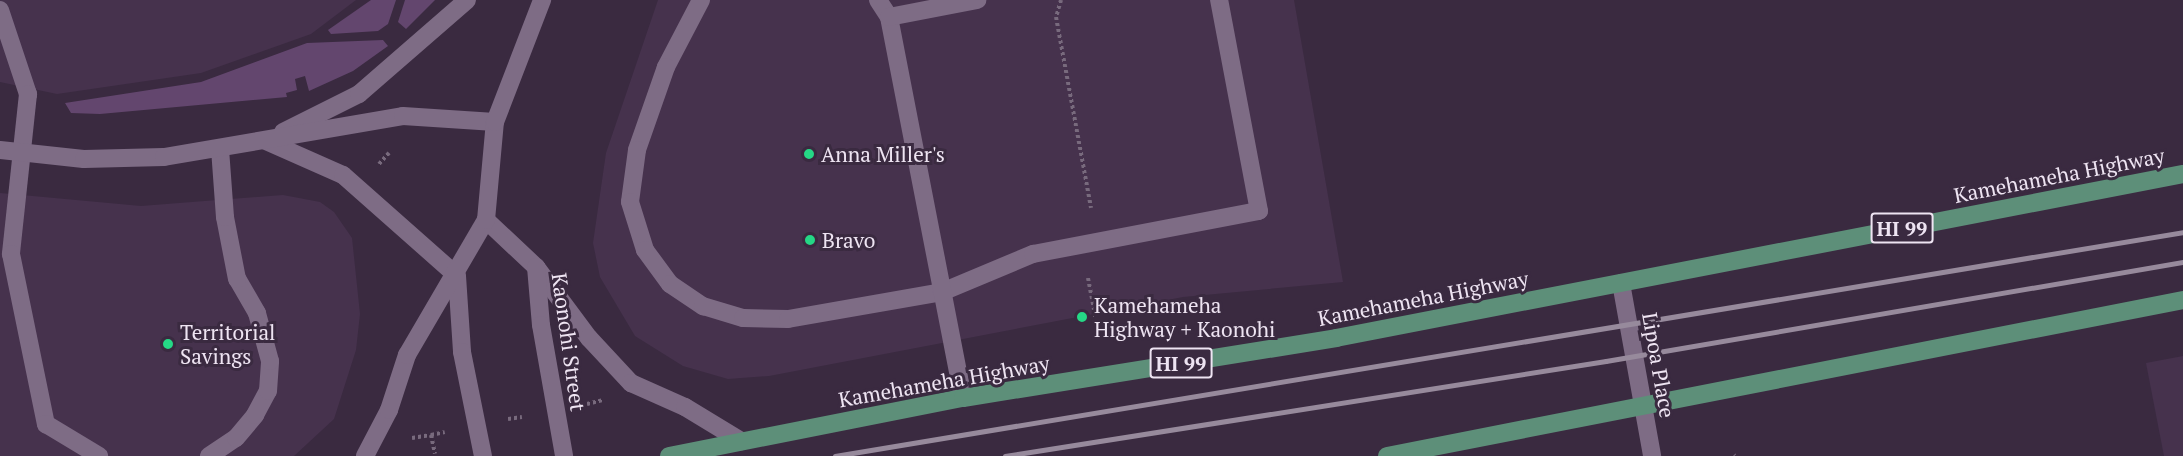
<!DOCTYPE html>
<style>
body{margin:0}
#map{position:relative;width:2183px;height:456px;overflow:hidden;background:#3a2a40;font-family:"PT Serif",serif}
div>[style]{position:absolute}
.built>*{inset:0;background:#46324d}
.green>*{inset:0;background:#63466e}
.path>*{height:4px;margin-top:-2px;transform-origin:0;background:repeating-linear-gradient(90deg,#786a7d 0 3px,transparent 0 6px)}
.service>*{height:18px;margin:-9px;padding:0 9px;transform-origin:9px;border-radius:9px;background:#7e6c85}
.minor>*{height:18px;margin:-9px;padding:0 9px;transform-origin:9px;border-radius:9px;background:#7e6c85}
.tertiary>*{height:18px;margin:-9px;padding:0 9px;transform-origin:9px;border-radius:9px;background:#7e6c85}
.primary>*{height:18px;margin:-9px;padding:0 9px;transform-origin:9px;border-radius:9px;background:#5d8f79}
.rail>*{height:4.5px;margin:-2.25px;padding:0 2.25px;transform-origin:2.25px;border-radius:2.25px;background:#978a9c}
.dots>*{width:16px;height:16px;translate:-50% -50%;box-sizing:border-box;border:3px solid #3a2a40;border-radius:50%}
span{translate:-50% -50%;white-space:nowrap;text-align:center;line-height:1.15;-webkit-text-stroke:6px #3a2a40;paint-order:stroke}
.shield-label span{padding:2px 4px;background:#3a2a40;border:2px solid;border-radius:4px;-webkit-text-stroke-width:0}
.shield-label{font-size:20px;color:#eee4f2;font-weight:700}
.poi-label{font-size:21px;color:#eee4f2}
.left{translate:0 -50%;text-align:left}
.street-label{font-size:21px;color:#eee4f2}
</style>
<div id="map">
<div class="built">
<div style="clip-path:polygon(0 0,356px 0,311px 34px,201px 73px,57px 94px,0 82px)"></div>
<div style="clip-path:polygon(658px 0,1294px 0,1343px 282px,1183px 297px,769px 376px,728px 379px,683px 366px,635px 336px,600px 277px,593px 243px,606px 153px)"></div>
<div style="clip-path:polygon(0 193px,141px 206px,283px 195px,320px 202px,334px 212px,352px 238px,360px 314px,356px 350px,334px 419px,294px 456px,0 456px)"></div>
<div style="clip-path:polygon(2183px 356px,2183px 456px,2164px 456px,2146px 363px)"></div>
</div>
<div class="green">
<div style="clip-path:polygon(371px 0,396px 0,388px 24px,378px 31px,331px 34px,328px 30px)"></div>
<div style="clip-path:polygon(405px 0,435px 0,406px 29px,398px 22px)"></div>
<div style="clip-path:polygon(383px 40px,388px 46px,353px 71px,309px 91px,305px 76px,295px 79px,297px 90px,286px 93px,287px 97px,100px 114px,71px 113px,65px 103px,201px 82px,307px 43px)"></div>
</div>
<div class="path">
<div style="left:1061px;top:0;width:18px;rotate:106deg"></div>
<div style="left:1056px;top:17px;width:194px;rotate:79.6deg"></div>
<div style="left:379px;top:164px;width:15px;rotate:-48deg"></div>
<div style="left:1088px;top:278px;width:48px;rotate:79.2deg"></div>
<div style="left:587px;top:404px;width:16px;rotate:-14deg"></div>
<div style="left:508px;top:419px;width:14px;rotate:-8deg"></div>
<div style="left:431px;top:435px;width:14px;rotate:-12deg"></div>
<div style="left:412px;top:438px;width:19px;rotate:-9deg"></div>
<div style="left:431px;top:435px;width:19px;rotate:78deg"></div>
<div style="left:1734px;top:455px;width:1px;rotate:45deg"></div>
</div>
<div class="service">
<div style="left:701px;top:0;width:76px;rotate:117.6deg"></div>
<div style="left:666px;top:67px;width:88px;rotate:109.3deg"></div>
<div style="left:637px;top:150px;width:52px;rotate:97.7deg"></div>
<div style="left:630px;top:202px;width:50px;rotate:72.6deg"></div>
<div style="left:645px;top:250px;width:42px;rotate:53.7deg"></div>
<div style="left:670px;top:284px;width:40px;rotate:34deg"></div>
<div style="left:703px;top:306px;width:42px;rotate:16.7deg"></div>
<div style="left:743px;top:318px;width:45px;rotate:1.3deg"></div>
<div style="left:788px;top:319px;width:156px;rotate:-9.9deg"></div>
<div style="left:942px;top:292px;width:99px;rotate:-22.7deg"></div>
<div style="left:1033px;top:254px;width:230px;rotate:-10.8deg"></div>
<div style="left:1259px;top:211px;width:215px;rotate:-100.7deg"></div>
<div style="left:878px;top:0;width:20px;rotate:57deg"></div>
<div style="left:889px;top:17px;width:388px;rotate:79deg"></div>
<div style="left:0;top:10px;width:89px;rotate:71.6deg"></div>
<div style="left:28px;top:94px;width:161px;rotate:96.1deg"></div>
<div style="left:11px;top:254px;width:174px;rotate:78.4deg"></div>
<div style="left:46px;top:424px;width:62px;rotate:31.1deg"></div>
<div style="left:889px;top:17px;width:90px;rotate:-10.9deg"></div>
<div style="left:209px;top:456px;width:32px;rotate:-34deg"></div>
<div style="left:236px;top:438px;width:30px;rotate:-50deg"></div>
<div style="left:255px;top:415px;width:27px;rotate:-62deg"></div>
<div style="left:268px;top:391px;width:30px;rotate:-86deg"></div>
<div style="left:270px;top:361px;width:50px;rotate:-105.2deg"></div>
<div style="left:257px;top:313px;width:39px;rotate:-120deg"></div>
<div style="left:237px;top:279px;width:63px;rotate:-101deg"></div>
<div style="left:225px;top:217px;width:68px;rotate:-94.2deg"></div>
</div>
<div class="minor">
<div style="left:283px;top:132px;width:85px;rotate:-26.6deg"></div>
<div style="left:359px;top:94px;width:143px;rotate:-41deg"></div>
<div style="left:266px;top:141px;width:84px;rotate:23.8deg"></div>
<div style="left:343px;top:175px;width:152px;rotate:41.5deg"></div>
<div style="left:0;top:150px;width:84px;rotate:6.1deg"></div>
<div style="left:84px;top:159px;width:80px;rotate:-1.4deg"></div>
<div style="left:164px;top:157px;width:242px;rotate:-9.7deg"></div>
<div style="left:403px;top:116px;width:92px;rotate:3.7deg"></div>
<div style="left:1621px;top:283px;width:176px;rotate:79.8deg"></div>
</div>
<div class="tertiary">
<div style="left:486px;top:220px;width:69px;rotate:43.2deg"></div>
<div style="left:536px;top:267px;width:89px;rotate:53.3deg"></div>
<div style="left:589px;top:338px;width:62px;rotate:47deg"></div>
<div style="left:631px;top:383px;width:59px;rotate:24deg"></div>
<div style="left:685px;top:407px;width:66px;rotate:31.3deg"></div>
<div style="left:536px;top:267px;width:58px;rotate:85.1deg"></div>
<div style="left:541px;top:325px;width:133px;rotate:80deg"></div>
<div style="left:457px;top:276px;width:76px;rotate:86.2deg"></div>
<div style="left:462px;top:352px;width:106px;rotate:78.6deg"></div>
<div style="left:365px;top:456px;width:52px;rotate:-62.4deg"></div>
<div style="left:389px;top:410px;width:58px;rotate:-71.9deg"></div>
<div style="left:407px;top:355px;width:156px;rotate:-59.7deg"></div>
<div style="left:486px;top:220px;width:98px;rotate:-84.8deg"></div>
<div style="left:495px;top:122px;width:131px;rotate:-68.9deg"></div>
</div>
<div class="primary">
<div style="left:669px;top:456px;width:300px;rotate:-11.2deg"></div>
<div style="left:963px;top:398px;width:378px;rotate:-9.1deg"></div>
<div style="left:1336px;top:338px;width:863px;rotate:-10.96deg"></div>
<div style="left:1387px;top:456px;width:811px;rotate:-11.09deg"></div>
</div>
<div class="rail">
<div style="left:835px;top:456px;width:1366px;rotate:-9.43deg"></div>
<div style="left:1005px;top:456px;width:608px;rotate:-8.98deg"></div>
<div style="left:1606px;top:361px;width:585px;rotate:-9.74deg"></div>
</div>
<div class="dots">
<div style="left:809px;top:154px;background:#25d886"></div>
<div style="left:810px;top:240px;background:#25d886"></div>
<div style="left:1082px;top:317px;background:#25d886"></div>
<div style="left:168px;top:344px;background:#25d886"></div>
</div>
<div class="shield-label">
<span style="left:1902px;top:228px">HI 99</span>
<span style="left:1181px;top:363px">HI 99</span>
</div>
<div class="poi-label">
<span class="left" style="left:821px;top:154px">Anna Miller's</span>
<span class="left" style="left:822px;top:240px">Bravo</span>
<span class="left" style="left:1094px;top:317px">Kamehameha<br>Highway + Kaonohi</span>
<span class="left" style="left:180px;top:344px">Territorial<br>Savings</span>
</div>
<div class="street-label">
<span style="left:2059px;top:175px;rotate:-11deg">Kamehameha Highway</span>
<span style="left:1423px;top:298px;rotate:-11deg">Kamehameha Highway</span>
<span style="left:569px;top:342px;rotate:82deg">Kaonohi Street</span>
<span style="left:1659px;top:365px;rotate:80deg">Lipoa Place</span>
<span style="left:944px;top:381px;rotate:-10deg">Kamehameha Highway</span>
</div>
</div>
